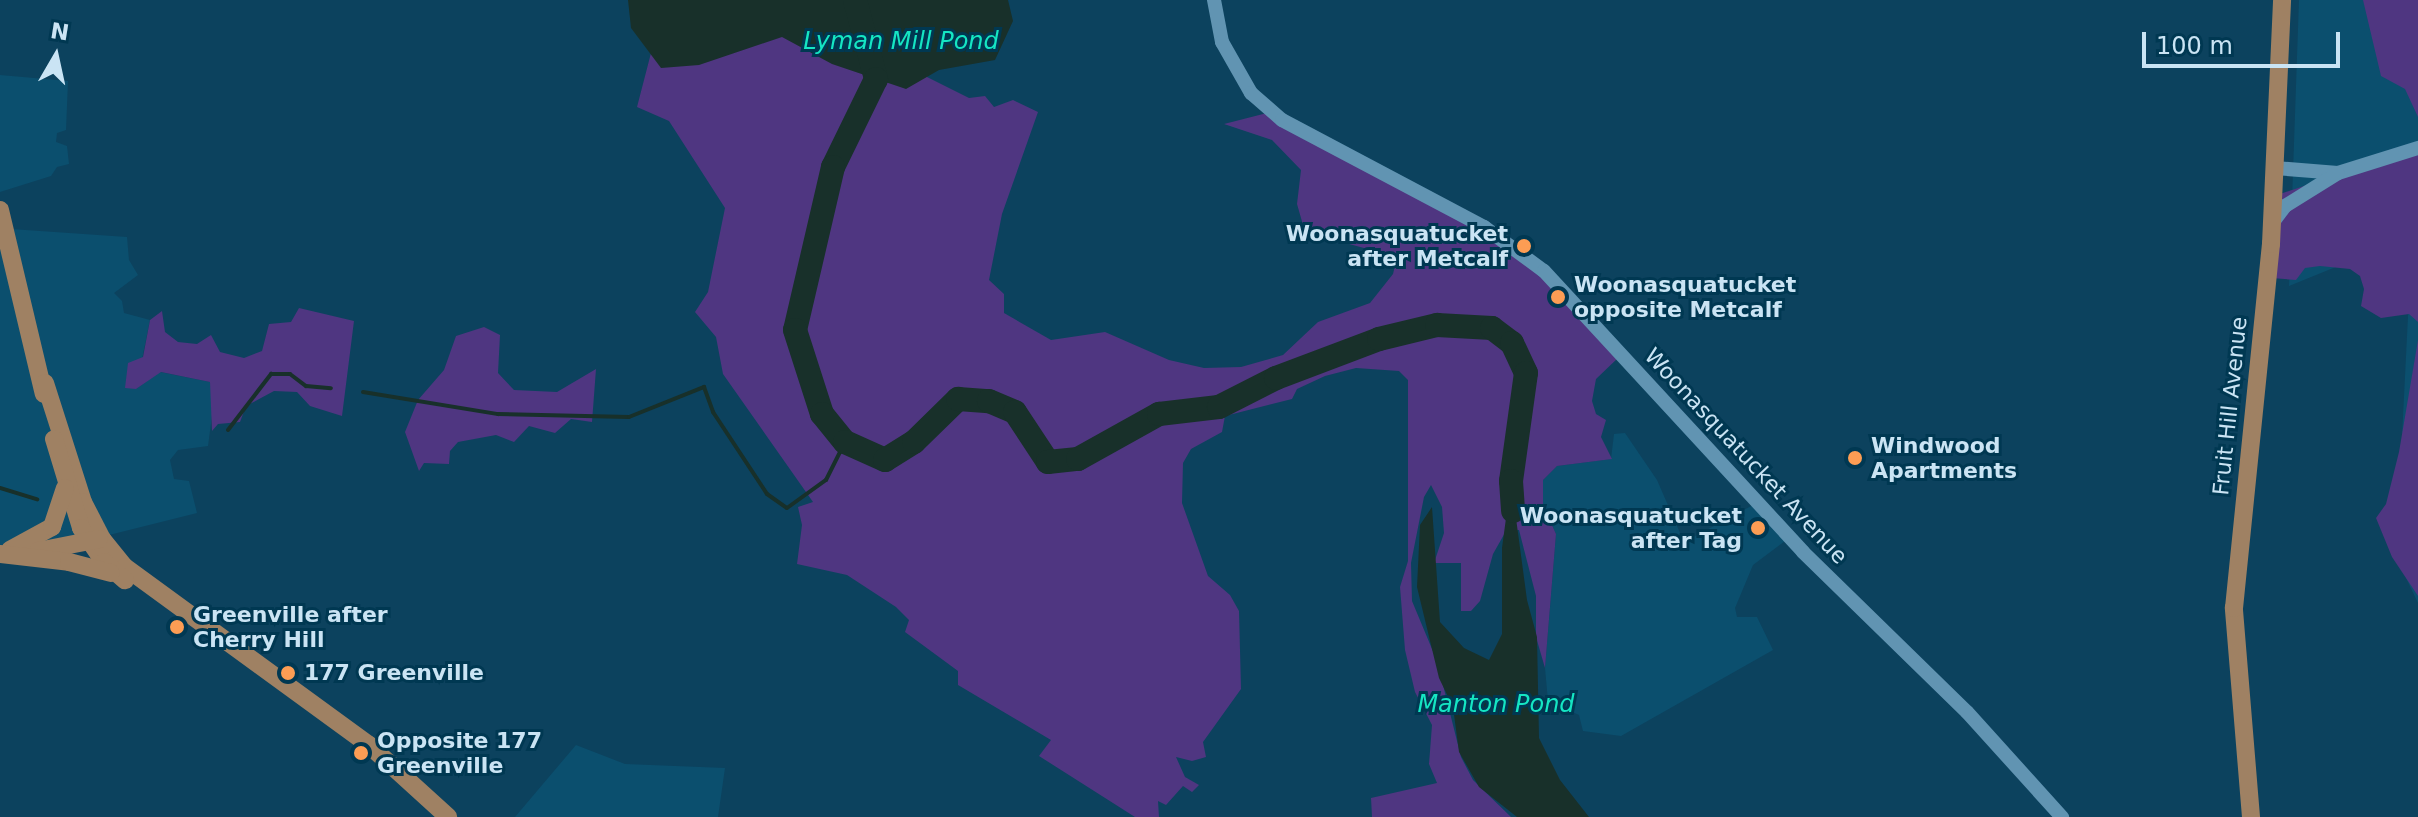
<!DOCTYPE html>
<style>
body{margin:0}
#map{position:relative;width:2418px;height:817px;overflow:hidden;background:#0c425e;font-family:"DejaVu Sans",sans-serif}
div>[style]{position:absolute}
.built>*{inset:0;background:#0b4f6e}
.green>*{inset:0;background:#4f3681}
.water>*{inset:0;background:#18302a}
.stream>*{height:4px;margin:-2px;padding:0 2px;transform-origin:2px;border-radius:2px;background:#18302a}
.river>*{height:24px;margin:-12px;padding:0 12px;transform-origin:12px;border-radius:12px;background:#18302a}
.minor>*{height:14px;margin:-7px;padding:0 7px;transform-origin:7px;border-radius:7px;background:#6194b2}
.major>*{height:18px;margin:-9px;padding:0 9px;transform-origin:9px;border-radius:9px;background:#9f8163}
.dots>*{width:22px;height:22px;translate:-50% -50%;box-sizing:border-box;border:4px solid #003852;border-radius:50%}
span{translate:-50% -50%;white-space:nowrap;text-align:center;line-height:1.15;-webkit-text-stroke:6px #003852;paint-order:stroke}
.poi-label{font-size:22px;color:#cae4f4;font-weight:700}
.right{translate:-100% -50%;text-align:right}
.left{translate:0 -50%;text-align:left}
.street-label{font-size:22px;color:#cae4f4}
.water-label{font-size:24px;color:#15e6c3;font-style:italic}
.north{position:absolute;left:16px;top:16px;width:80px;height:80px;-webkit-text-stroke:6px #003852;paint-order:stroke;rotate:9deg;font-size:22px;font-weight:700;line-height:32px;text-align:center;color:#cae4f4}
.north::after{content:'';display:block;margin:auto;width:28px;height:36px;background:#cae4f4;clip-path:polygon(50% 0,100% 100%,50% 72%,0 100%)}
.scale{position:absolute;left:2142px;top:32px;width:198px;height:36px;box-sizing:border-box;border:4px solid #cae4f4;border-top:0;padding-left:10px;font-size:24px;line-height:28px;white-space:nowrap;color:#cae4f4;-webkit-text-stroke:6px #003852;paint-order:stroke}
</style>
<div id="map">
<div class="built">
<div style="clip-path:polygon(2299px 0,2418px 0,2418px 603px,2396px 557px,2412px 236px,2289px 286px)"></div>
<div style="clip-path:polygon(0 75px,68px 81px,66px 130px,57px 133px,56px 142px,67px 146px,69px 164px,57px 167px,51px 176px,0 192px)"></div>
<div style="clip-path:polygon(0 208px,11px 229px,127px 237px,129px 260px,138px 275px,114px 293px,122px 301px,124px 313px,150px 320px,136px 389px,160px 372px,210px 382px,214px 401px,208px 446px,178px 450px,170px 460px,174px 479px,189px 481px,197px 513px,101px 537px,0 551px)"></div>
<div style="clip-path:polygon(1625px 433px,1657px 480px,1684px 542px,1755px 504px,1785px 541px,1753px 565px,1735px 608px,1737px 617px,1757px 617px,1773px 650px,1621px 736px,1583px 731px,1579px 715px,1548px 701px,1545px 668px,1556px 534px,1543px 505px,1543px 480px,1557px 466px,1611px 459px,1614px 434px)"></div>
<div style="clip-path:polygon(576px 745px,625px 764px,725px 768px,718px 817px,515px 817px)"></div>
</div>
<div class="green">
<div style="clip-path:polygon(2363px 0,2418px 0,2418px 117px,2405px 89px,2381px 76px)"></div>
<div style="clip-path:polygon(805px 33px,923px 75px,969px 98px,985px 96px,994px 107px,1013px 100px,1038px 112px,1002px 214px,989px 280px,1004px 294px,1004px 313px,1051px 340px,1105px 332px,1169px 360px,1204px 368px,1241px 367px,1283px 355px,1318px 322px,1370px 303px,1393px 274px,1397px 257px,1305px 232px,1297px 204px,1301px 170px,1272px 140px,1224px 124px,1267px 113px,1452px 211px,1546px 277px,1619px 357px,1596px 379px,1592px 401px,1596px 414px,1606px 420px,1601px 437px,1612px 459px,1557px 466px,1543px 480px,1543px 505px,1556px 534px,1545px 668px,1536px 637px,1536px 596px,1519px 530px,1506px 531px,1493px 554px,1480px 601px,1471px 611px,1461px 611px,1461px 563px,1434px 563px,1444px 533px,1442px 507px,1431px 485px,1424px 497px,1411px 563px,1412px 601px,1437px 661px,1461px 757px,1473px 780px,1511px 817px,1372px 817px,1371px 798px,1437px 783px,1429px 764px,1432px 725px,1415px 692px,1405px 650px,1400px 587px,1408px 561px,1408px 380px,1399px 371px,1356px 368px,1325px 376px,1297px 389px,1292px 399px,1225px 416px,1222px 432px,1191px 449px,1183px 463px,1182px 503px,1208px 576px,1230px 595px,1239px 611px,1241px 689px,1203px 742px,1206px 757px,1192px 761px,1176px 757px,1185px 777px,1199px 785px,1192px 792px,1183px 786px,1166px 805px,1158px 801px,1159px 817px,1135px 817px,1039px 756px,1051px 740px,958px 685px,958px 671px,905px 632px,909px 620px,896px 607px,847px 575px,797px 564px,802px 525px,798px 507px,813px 502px,723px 374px,716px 337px,695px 312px,708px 292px,725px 208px,669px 121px,637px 107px,651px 53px)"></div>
<div style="clip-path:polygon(2418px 148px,2418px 322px,2409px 314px,2381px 318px,2361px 306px,2364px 289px,2360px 276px,2350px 269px,2320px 266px,2305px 268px,2296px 280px,2271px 278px,2274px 196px)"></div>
<div style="clip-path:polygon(299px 308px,354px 321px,342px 416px,310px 406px,297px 392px,274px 391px,246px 406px,240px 422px,218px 424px,212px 431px,210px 382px,161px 372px,136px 389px,125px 388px,128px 363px,143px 357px,150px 320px,162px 311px,165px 332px,178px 342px,197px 344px,211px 335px,220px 352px,244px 358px,262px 351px,269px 324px,291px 322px)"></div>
<div style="clip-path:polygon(484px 327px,500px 335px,498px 373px,514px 390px,557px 392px,596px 369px,592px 422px,571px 419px,555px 433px,529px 426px,514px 442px,496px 435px,458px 442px,450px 451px,449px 464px,424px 463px,419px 471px,405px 432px,418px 400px,444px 370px,456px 336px)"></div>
<div style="clip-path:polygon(2418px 340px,2418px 596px,2392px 557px,2376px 518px,2386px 504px,2399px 452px)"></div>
</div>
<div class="water">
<div style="clip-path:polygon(628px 0,1008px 0,1013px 21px,995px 60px,939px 70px,906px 89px,832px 64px,782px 37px,699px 65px,661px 68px,631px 28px)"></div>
<div style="clip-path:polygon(1511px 481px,1527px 600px,1537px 637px,1539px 738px,1560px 780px,1589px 817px,1517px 817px,1479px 787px,1459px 752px,1453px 707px,1439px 678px,1417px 587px,1420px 525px,1432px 507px,1440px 622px,1464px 648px,1489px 660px,1502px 634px,1502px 548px)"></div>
</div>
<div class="stream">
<div style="left:363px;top:392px;width:137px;rotate:9.3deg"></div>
<div style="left:498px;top:414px;width:131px;rotate:1.3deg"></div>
<div style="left:629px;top:417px;width:81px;rotate:-21.8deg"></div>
<div style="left:704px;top:387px;width:27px;rotate:70deg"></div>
<div style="left:713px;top:412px;width:98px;rotate:56.6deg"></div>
<div style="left:767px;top:494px;width:24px;rotate:35deg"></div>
<div style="left:787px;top:508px;width:48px;rotate:-35.7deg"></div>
<div style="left:826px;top:480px;width:42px;rotate:-63.4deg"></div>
<div style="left:228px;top:430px;width:71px;rotate:-52.5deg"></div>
<div style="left:271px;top:374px;width:19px"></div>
<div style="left:290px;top:374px;width:20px;rotate:37deg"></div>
<div style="left:306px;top:386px;width:25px;rotate:5deg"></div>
<div style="left:0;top:488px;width:39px;rotate:17deg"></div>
</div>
<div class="river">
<div style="left:855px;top:0;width:82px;rotate:75.1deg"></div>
<div style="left:876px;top:79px;width:98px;rotate:116deg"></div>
<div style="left:833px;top:167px;width:167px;rotate:103.1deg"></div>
<div style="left:795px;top:330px;width:88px;rotate:72.2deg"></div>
<div style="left:822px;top:414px;width:36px;rotate:51deg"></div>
<div style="left:845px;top:442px;width:44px;rotate:24.2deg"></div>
<div style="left:885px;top:460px;width:34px;rotate:-32deg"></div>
<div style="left:914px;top:442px;width:62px;rotate:-44.3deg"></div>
<div style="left:958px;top:399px;width:31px;rotate:4deg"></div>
<div style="left:989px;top:401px;width:28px;rotate:23deg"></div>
<div style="left:1015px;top:412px;width:60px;rotate:56.6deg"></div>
<div style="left:1048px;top:462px;width:30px;rotate:-6deg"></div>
<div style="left:1078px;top:459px;width:93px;rotate:-29.1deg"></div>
<div style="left:1159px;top:414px;width:60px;rotate:-6.7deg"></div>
<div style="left:1219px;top:407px;width:64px;rotate:-27deg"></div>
<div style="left:1276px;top:378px;width:110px;rotate:-20.7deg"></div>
<div style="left:1379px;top:339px;width:60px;rotate:-13.6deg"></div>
<div style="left:1437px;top:325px;width:55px;rotate:3.1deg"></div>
<div style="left:1492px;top:328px;width:25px;rotate:37deg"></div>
<div style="left:1512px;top:343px;width:33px;rotate:65deg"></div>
<div style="left:1526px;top:373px;width:109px;rotate:97.9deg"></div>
<div style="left:1511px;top:481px;width:30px;rotate:86deg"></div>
</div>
<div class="minor">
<div style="left:1214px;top:0;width:43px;rotate:79.2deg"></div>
<div style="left:1222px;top:42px;width:59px;rotate:60.4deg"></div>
<div style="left:1251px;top:93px;width:41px;rotate:41.1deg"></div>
<div style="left:1282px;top:120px;width:229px;rotate:27.9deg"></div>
<div style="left:1484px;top:227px;width:74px;rotate:36.3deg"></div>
<div style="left:1544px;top:271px;width:382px;rotate:47.3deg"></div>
<div style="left:1803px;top:552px;width:229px;rotate:44.3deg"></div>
<div style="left:1967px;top:712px;width:142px;rotate:47.9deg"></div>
<div style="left:2275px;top:168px;width:63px;rotate:4.5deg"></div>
<div style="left:2338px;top:173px;width:84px;rotate:-17.4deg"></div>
<div style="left:2273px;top:222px;width:20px;rotate:-53deg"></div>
<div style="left:2285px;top:206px;width:62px;rotate:-31.9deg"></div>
</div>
<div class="major">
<div style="left:0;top:210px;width:189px;rotate:76.6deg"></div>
<div style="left:45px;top:383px;width:125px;rotate:72.3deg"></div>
<div style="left:83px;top:502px;width:42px;rotate:62.8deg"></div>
<div style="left:102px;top:539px;width:36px;rotate:51deg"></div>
<div style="left:125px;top:567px;width:302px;rotate:36.1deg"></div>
<div style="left:369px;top:745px;width:107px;rotate:42.3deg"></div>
<div style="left:54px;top:439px;width:93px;rotate:73.1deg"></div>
<div style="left:81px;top:528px;width:41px;rotate:55.9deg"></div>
<div style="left:104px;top:562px;width:28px;rotate:41deg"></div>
<div style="left:10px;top:550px;width:48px;rotate:-28.7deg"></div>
<div style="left:52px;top:527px;width:41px;rotate:-71.6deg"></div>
<div style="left:38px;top:551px;width:62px;rotate:-11.1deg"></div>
<div style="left:0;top:554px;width:69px;rotate:6.6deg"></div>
<div style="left:69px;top:562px;width:43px;rotate:14.7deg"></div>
<div style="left:2251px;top:817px;width:210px;rotate:-94.7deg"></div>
<div style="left:2234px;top:608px;width:366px;rotate:-84.2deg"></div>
<div style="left:2271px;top:244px;width:244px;rotate:-87.4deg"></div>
</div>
<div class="dots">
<div style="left:1524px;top:246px;background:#fc9d54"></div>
<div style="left:1558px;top:297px;background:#fc9d54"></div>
<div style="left:1855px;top:458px;background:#fc9d54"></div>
<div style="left:1758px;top:528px;background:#fc9d54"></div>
<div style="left:177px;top:627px;background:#fc9d54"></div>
<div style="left:288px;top:673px;background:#fc9d54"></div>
<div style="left:361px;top:753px;background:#fc9d54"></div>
</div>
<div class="poi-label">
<span class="right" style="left:1508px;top:246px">Woonasquatucket<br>after Metcalf</span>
<span class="left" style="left:1574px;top:297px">Woonasquatucket<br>opposite Metcalf</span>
<span class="left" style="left:1871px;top:458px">Windwood<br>Apartments</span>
<span class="right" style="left:1742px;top:528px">Woonasquatucket<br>after Tag</span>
<span class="left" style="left:193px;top:627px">Greenville after<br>Cherry Hill</span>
<span class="left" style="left:304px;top:673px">177 Greenville</span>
<span class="left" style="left:377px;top:753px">Opposite 177<br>Greenville</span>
</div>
<div class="street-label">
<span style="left:2230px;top:406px;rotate:-84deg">Fruit Hill Avenue</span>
<span style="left:1746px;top:456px;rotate:47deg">Woonasquatucket Avenue</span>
</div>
<div class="water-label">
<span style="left:901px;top:42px">Lyman Mill Pond</span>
<span style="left:1496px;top:705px">Manton Pond</span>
</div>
<div class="north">N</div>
<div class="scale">100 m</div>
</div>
